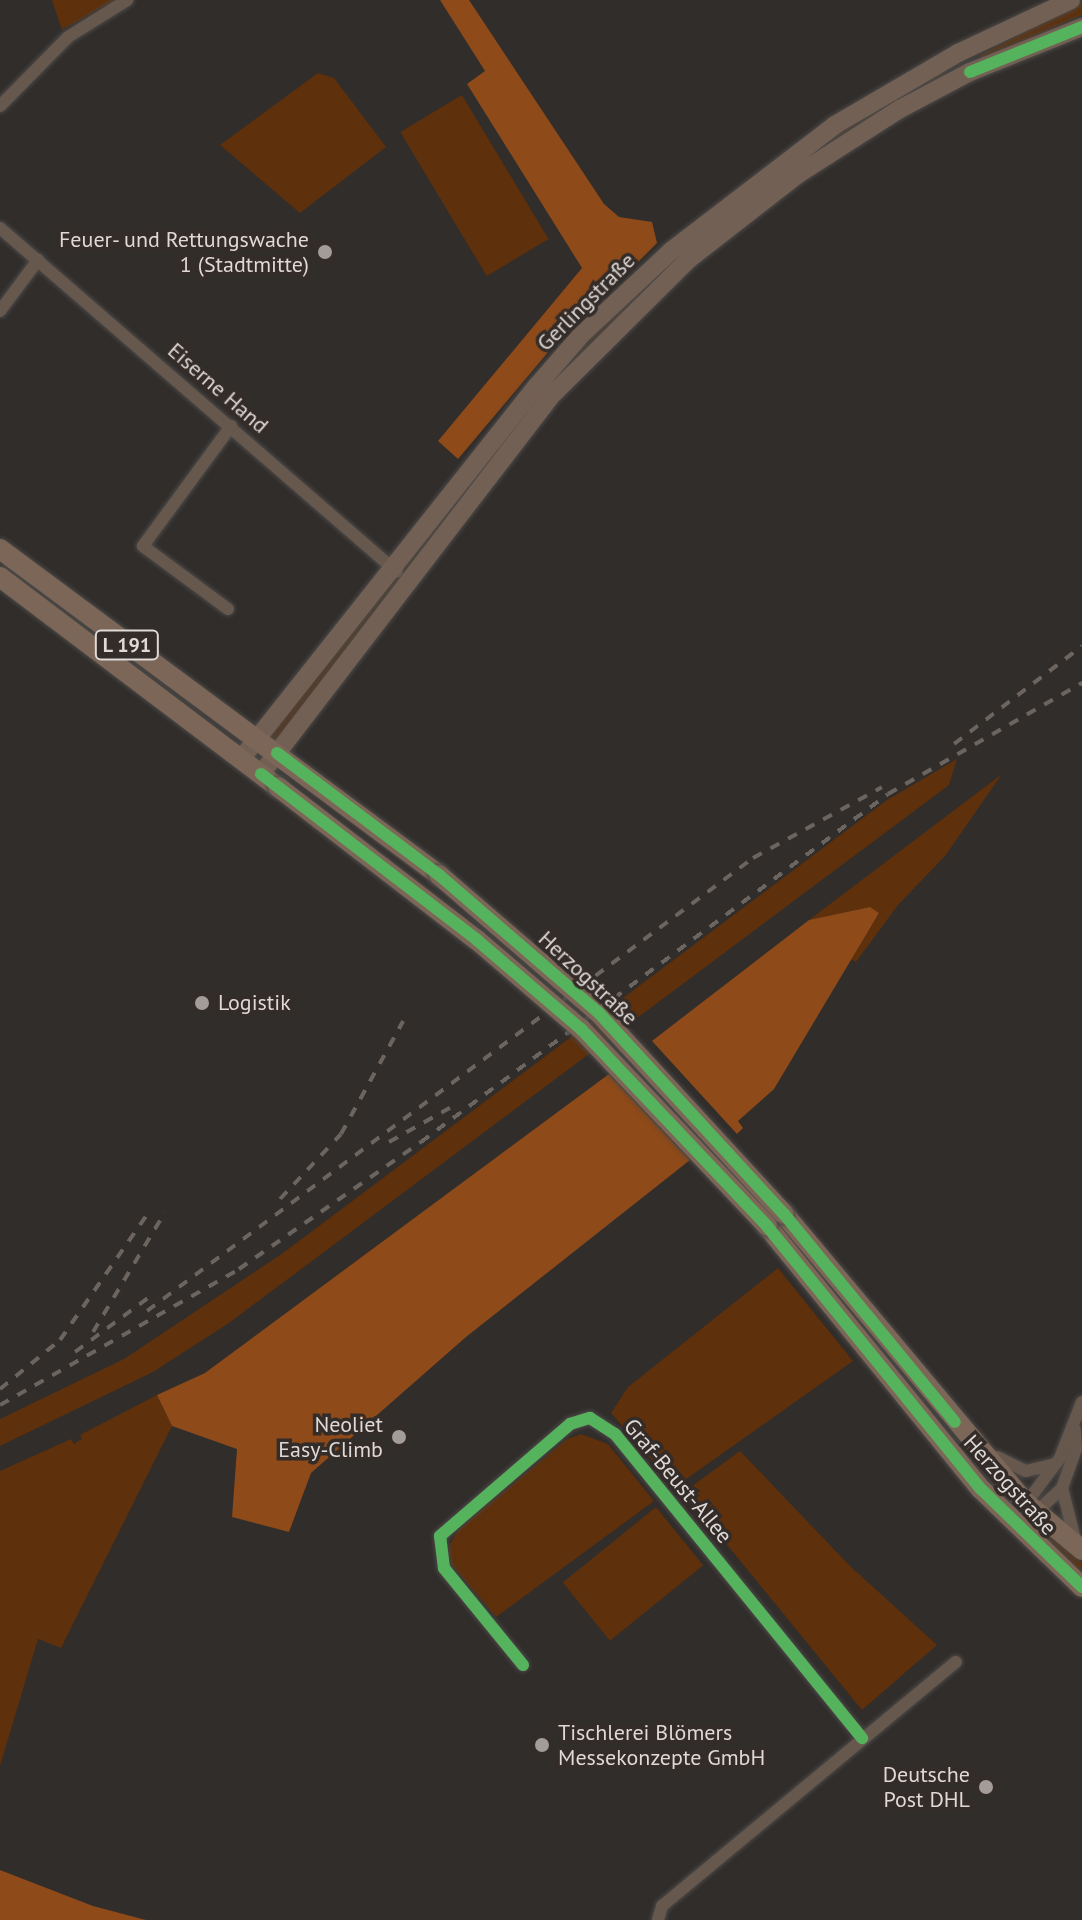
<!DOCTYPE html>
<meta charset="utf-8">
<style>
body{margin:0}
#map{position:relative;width:1082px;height:1920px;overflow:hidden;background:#302d2b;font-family:"PT Sans",sans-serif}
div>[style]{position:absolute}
.green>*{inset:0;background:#5e300b;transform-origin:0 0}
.forest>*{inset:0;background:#8e4a19}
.roads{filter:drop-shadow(0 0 2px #4b4947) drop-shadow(0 0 2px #4b4947)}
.minor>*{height:12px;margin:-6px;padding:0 6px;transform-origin:6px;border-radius:6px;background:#67584e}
.secondary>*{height:18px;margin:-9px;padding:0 9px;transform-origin:9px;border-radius:9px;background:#736054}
.primary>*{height:20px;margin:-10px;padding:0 10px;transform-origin:10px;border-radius:10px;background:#7c6657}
.rail>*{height:4px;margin-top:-2px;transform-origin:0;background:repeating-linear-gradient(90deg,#6c645e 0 10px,transparent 0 20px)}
.bridges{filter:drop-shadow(0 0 2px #4b4947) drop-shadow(0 0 2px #4b4947)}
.primary-bridge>*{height:20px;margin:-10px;padding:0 10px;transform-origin:10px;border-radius:10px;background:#7c6657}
.cycleway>*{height:12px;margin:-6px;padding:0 6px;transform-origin:6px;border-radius:6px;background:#56b35d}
.dots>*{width:22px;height:22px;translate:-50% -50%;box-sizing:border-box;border:4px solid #332c28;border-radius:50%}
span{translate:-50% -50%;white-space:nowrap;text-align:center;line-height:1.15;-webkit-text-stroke:7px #332c28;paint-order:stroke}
.shield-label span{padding:2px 6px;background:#332c28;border:2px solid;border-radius:6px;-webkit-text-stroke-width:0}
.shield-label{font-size:20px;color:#dfdad7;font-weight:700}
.poi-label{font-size:22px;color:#dfdad7}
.right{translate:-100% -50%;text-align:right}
.left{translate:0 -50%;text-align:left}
.street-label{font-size:22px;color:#dfdad7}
</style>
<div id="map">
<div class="green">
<div style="clip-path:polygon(52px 0,114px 0,62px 30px)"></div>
<div style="clip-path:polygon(1082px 2px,1082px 15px,981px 59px,980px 55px)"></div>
<div style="clip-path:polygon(938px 72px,948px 74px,737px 212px,588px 344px,543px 394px,277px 753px,257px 740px,390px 566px,587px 340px,652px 277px,841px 131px)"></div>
<div style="clip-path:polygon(318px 73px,334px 78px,386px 147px,300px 213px,220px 145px)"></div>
<div style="left:462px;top:95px;width:168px;height:72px;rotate:59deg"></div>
<div style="clip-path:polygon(957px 759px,949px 785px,229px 1323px,153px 1372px,0 1446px,0 1419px,124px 1359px,283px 1253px,887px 800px)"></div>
<div style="clip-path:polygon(1002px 774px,945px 856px,898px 905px,856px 962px,849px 958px,879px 914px,870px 907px,809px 920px)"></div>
<div style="clip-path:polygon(778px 1268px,853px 1361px,675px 1487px,611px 1413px,628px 1387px)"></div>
<div style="clip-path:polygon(157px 1395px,172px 1426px,61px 1648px,38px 1639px,0 1766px,0 1471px,71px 1439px,74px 1444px,82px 1439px,80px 1435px)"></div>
<div style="clip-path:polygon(581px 1434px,608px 1444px,654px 1501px,496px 1617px,451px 1564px,449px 1546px,458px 1530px,567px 1439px)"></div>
<div style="clip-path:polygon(740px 1451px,850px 1566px,937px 1645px,862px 1710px,684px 1492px)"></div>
<div style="left:656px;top:1507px;width:75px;height:120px;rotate:51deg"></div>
<div style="clip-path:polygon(1041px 1527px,1082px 1563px,1082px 1576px,1046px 1542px)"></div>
</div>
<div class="forest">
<div style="clip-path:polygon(440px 0,469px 0,604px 204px,619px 217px,652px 222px,657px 243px,550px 350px,458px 459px,438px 441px,582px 268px,467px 84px,485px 71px)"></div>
<div style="clip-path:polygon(870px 907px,879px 913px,774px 1089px,738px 1121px,743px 1128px,737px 1134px,652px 1041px,809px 920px)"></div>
<div style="clip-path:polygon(609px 1074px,690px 1160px,466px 1337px,311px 1473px,289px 1532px,232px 1517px,237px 1449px,172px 1426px,157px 1395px,205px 1373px)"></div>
<div style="clip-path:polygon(0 1870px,93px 1906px,146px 1920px,0 1920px)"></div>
</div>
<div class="roads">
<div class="minor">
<div style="left:0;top:106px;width:97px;rotate:-45.4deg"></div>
<div style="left:68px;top:37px;width:70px;rotate:-32.1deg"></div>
<div style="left:0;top:228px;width:525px;rotate:40.91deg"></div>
<div style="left:0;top:311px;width:64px;rotate:-53.3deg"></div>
<div style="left:228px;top:609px;width:106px;rotate:-143.5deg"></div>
<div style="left:143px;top:546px;width:149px;rotate:-53.7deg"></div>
<div style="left:997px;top:1457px;width:32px;rotate:26deg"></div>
<div style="left:1026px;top:1471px;width:28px;rotate:-13deg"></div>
<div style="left:1062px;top:1488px;width:53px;rotate:75.7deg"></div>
<div style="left:1024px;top:1506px;width:60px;rotate:-53.1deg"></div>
<div style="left:1060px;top:1458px;width:60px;rotate:-68.6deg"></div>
<div style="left:1032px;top:1516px;width:41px;rotate:-43deg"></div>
<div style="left:1062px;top:1488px;width:41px;rotate:-70.3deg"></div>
<div style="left:1076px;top:1449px;width:19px;rotate:-93deg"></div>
<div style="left:523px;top:1665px;width:125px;rotate:-129.2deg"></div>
<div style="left:444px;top:1568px;width:32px;rotate:-97deg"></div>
<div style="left:440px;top:1536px;width:172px;rotate:-40.7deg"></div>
<div style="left:570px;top:1424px;width:21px;rotate:-17deg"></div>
<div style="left:590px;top:1418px;width:30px;rotate:33deg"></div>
<div style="left:615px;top:1434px;width:392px;rotate:50.9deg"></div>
<div style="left:658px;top:1920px;width:15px;rotate:-74deg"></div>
<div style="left:662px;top:1906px;width:382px;rotate:-39.7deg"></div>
</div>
<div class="secondary">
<div style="left:241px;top:759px;width:475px;rotate:-51.6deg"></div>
<div style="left:536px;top:387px;width:69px;rotate:-49.1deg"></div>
<div style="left:581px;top:335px;width:123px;rotate:-43deg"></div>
<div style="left:671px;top:251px;width:207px;rotate:-37.5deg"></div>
<div style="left:835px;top:125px;width:143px;rotate:-30.3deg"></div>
<div style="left:958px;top:53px;width:125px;rotate:-25.1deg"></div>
<div style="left:261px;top:774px;width:474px;rotate:-52.5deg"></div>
<div style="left:549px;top:398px;width:197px;rotate:-44.8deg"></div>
<div style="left:689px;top:259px;width:137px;rotate:-37.9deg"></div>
<div style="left:797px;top:175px;width:122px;rotate:-32.7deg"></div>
<div style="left:900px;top:109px;width:79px;rotate:-27.9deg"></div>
<div style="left:970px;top:72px;width:121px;rotate:-21.9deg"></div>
</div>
<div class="primary">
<div style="left:0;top:549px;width:547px;rotate:36.6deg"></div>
<div style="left:0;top:577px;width:348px;rotate:37.1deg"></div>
<div style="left:784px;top:1214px;width:377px;rotate:50.1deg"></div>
<div style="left:1026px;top:1503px;width:73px;rotate:40deg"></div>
<div style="left:767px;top:1226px;width:339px;rotate:50.9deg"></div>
<div style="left:981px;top:1489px;width:141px;rotate:44.1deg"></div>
</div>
</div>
<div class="rail">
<div style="left:954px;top:744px;width:161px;rotate:-37.4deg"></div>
<div style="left:389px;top:1142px;width:71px;rotate:-29.4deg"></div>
<div style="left:280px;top:1199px;width:89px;rotate:-46.8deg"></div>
<div style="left:341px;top:1134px;width:129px;rotate:-61.2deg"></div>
<div style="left:147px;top:1311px;width:757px;rotate:-36.78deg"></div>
<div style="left:753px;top:858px;width:147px;rotate:-28.8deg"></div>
<div style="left:93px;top:1332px;width:140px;rotate:-59deg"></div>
<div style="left:75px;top:1352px;width:96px;rotate:-36.5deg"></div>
<div style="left:0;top:1389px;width:77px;rotate:-39.2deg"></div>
<div style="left:60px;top:1340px;width:152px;rotate:-55.2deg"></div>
<div style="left:0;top:1405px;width:275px;rotate:-29.6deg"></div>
<div style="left:239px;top:1269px;width:222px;rotate:-34.9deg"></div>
<div style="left:421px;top:1142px;width:582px;rotate:-36.69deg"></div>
<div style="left:888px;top:794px;width:224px;rotate:-29.8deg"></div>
</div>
<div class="bridges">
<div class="primary-bridge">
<div style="left:278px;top:787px;width:251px;rotate:37.6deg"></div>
<div style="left:477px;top:940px;width:137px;rotate:40.6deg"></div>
<div style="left:581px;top:1029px;width:271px;rotate:46.6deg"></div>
<div style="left:439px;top:875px;width:211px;rotate:40.8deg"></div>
<div style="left:599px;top:1013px;width:273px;rotate:47.4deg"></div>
</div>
</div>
<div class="cycleway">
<div style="left:970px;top:72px;width:121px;rotate:-21.9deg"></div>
<div style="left:277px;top:753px;width:203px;rotate:37deg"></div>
<div style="left:439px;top:875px;width:211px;rotate:40.8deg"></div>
<div style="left:599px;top:1013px;width:273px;rotate:47.4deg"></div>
<div style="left:784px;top:1214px;width:269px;rotate:50.6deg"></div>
<div style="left:261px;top:774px;width:272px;rotate:37.5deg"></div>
<div style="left:477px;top:940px;width:137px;rotate:40.6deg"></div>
<div style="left:581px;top:1029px;width:271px;rotate:46.6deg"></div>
<div style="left:767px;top:1226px;width:339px;rotate:50.9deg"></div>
<div style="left:981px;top:1489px;width:141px;rotate:44.1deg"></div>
<div style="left:523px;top:1665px;width:125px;rotate:-129.2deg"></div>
<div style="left:444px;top:1568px;width:32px;rotate:-97deg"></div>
<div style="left:440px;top:1536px;width:172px;rotate:-40.7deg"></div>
<div style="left:570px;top:1424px;width:21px;rotate:-17deg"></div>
<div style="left:590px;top:1418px;width:30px;rotate:33deg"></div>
<div style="left:615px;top:1434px;width:392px;rotate:50.9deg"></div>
</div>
<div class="dots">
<div style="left:325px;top:252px;background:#a29d9b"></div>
<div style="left:202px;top:1003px;background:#a29d9b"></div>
<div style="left:399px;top:1437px;background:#a29d9b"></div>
<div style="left:542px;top:1745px;background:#a29d9b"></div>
<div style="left:986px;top:1787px;background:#a29d9b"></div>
</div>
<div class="shield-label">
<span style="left:127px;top:645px">L 191</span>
</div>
<div class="poi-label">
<span class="right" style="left:309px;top:252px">Feuer- und Rettungswache<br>1 (Stadtmitte)</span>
<span class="left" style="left:218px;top:1003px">Logistik</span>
<span class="right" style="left:383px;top:1437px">Neoliet<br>Easy-Climb</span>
<span class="left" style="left:558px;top:1745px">Tischlerei Blömers<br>Messekonzepte GmbH</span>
<span class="right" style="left:970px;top:1787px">Deutsche<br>Post DHL</span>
</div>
<div class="street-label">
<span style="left:586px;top:302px;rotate:-45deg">Gerlingstraße</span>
<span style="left:218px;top:388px;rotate:41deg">Eiserne Hand</span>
<span style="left:588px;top:978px;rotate:43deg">Herzogstraße</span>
<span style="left:678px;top:1481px;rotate:50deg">Graf-Beust-Allee</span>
<span style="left:1010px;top:1485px;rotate:48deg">Herzogstraße</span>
</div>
</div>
